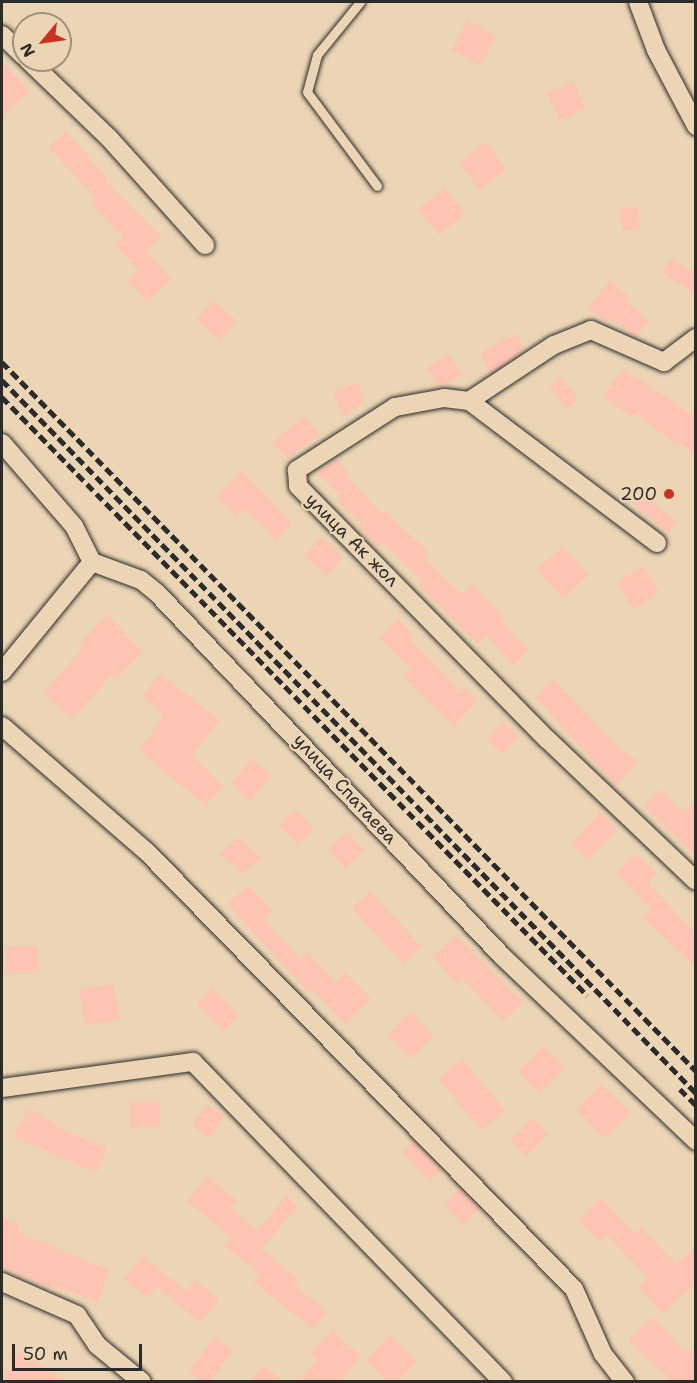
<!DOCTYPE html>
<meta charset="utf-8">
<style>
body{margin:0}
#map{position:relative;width:697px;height:1383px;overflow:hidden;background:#ebd5b4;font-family:"Shantell Sans",sans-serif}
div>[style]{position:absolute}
.building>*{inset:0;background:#fdc4b3;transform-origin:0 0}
.roads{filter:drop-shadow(0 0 2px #2b2b2b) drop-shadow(0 0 2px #2b2b2b)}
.lane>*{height:9px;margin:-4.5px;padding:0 4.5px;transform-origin:4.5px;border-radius:4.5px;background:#ebd5b4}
.street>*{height:18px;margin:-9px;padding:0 9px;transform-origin:9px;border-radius:9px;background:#ebd5b4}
.rail>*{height:4.5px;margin-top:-2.25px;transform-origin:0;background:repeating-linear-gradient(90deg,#2b2b2b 0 9px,transparent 0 13.5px)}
.dots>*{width:16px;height:16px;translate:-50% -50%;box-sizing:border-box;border:3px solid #ebd5b4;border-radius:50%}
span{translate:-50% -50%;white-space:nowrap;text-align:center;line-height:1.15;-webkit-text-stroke:4.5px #ebd5b4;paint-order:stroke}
.poi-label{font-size:18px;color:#2b2b2b}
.right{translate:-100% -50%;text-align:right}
.street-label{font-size:18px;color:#2b2b2b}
.frame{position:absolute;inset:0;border:3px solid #2b2b2b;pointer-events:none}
.north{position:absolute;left:12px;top:12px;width:60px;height:60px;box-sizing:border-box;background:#ebd5b4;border:2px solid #9e917d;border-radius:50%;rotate:241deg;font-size:16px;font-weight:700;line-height:24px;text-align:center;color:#2b2b2b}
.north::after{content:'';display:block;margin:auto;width:21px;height:27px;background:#c8321e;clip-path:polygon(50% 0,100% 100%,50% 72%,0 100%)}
.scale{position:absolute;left:12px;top:1344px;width:130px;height:27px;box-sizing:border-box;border:3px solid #2b2b2b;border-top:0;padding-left:8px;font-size:18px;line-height:21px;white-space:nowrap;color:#2b2b2b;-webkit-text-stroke:4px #ebd5b4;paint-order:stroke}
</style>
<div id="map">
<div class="building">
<div style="left:468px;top:20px;width:33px;height:34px;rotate:29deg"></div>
<div style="clip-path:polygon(2px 61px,29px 91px,2px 116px)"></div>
<div style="left:573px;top:81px;width:30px;height:29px;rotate:64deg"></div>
<div style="clip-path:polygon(66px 131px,108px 179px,106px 181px,162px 237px,146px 251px,172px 279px,147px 302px,127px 280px,138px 271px,115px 245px,124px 237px,91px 204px,96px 198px,48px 147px)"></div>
<div style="left:486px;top:142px;width:34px;height:34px;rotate:53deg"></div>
<div style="left:445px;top:188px;width:33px;height:34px;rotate:52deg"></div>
<div style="left:636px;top:206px;width:22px;height:18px;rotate:77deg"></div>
<div style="clip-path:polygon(672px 258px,696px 274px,696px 295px,662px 272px)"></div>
<div style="clip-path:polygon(610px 280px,629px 296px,625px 300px,649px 321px,635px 337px,611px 318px,607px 323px,587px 308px)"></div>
<div style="left:213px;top:300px;width:32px;height:26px;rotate:41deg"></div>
<div style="clip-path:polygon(516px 333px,525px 350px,491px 373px,480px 353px)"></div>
<div style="clip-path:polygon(448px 354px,463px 375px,440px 387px,427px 368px)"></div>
<div style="clip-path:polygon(623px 368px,696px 417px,696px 455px,677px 441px,675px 444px,636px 413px,632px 418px,603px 396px)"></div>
<div style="left:561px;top:377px;width:28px;height:15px;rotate:52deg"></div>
<div style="clip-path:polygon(357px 382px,365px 401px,343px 417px,333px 391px)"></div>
<div style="clip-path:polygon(304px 416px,319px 435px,287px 458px,271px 443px)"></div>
<div style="clip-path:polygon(337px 458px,348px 472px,346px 475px,382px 514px,386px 512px,429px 552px,424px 557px,462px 594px,472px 584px,505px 618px,501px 622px,529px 650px,514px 665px,486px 636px,478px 644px,418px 585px,422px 581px,383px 542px,378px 547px,359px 527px,362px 524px,337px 501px,341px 497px,318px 474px)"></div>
<div style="clip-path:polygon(242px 470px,292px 524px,276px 540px,245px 509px,236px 517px,216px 496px)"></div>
<div style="left:643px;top:494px;width:44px;height:14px;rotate:39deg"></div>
<div style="left:321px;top:537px;width:30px;height:25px;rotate:42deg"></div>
<div style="left:563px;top:546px;width:39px;height:35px;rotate:48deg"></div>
<div style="left:643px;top:566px;width:31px;height:31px;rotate:58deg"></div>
<div style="clip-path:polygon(108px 615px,143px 652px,115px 678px,112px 675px,72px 719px,43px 693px,85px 645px,81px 641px)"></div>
<div style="clip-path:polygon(398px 619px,413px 634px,409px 638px,460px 691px,464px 687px,478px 701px,454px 726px,403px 677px,411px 670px,379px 638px)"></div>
<div style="clip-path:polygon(160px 674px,220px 720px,192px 755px,223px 786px,206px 806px,139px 750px,164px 715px,142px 696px)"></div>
<div style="clip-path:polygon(553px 679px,619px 747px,638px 761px,616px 786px,535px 697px)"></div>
<div style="left:503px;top:722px;width:21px;height:24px;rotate:43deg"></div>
<div style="left:251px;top:759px;width:26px;height:32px;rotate:39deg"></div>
<div style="clip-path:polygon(660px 789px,683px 813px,696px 801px,696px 857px,644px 806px)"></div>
<div style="left:295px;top:810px;width:27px;height:23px;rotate:45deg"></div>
<div style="left:600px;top:813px;width:24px;height:42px;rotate:45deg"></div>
<div style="left:347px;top:832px;width:25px;height:26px;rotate:47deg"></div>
<div style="clip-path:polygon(238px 837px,261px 857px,243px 874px,220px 854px)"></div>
<div style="clip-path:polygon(635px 853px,657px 873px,648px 883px,696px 933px,696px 967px,642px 918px,652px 909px,617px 874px)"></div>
<div style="clip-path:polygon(248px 885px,273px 911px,264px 920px,301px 959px,307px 952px,335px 982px,345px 972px,371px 999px,345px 1024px,311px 988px,308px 992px,227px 904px)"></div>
<div style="left:370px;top:891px;width:76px;height:25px;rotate:47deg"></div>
<div style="clip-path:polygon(456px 935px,523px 1002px,503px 1021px,462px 978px,457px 983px,433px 957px)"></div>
<div style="left:38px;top:946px;width:26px;height:32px;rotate:88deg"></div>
<div style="left:113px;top:983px;width:37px;height:35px;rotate:79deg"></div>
<div style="left:212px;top:988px;width:38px;height:22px;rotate:45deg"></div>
<div style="left:411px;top:1012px;width:33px;height:33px;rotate:46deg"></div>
<div style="left:543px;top:1046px;width:31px;height:36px;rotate:45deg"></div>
<div style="left:462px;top:1059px;width:67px;height:31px;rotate:50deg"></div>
<div style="left:601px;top:1084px;width:41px;height:36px;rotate:45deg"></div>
<div style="left:160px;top:1101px;width:26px;height:30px;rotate:90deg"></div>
<div style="left:207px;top:1104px;width:21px;height:27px;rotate:35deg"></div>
<div style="clip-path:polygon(28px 1108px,57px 1124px,56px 1127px,107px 1147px,97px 1173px,13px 1137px)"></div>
<div style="left:532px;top:1118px;width:23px;height:31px;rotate:45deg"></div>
<div style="left:414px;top:1141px;width:40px;height:16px;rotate:47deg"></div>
<div style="clip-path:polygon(208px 1176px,237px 1200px,230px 1208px,258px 1230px,286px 1195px,298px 1206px,262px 1249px,299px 1280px,295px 1285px,327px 1312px,313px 1329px,253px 1282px,260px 1274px,224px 1246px,231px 1238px,187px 1201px)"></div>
<div style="left:460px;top:1188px;width:28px;height:23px;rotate:46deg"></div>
<div style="clip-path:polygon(602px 1198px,635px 1233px,641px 1227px,676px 1264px,696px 1246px,696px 1282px,663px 1314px,638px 1287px,648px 1278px,607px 1235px,599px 1242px,578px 1220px)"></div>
<div style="clip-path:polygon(2px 1218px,20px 1225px,18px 1232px,110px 1270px,97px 1302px,50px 1285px,48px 1288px,2px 1267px)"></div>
<div style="clip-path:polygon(143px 1256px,186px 1291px,195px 1280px,219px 1300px,200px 1323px,157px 1287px,148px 1298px,124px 1279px)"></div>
<div style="clip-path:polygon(653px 1317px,684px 1350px,687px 1347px,696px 1356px,696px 1382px,673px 1382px,628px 1340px)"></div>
<div style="clip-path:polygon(331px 1330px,361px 1355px,339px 1382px,299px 1382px,317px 1360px,310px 1355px)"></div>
<div style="clip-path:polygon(389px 1335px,417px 1360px,398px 1382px,389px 1382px,366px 1361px)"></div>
<div style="clip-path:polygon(215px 1337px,233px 1351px,210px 1382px,203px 1382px,189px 1371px)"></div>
<div style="clip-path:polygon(19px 1352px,69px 1382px,2px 1382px)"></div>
<div style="clip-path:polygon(263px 1365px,284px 1382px,250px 1382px)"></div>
</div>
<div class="roads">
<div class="lane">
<div style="left:360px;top:2px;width:68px;rotate:129.1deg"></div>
<div style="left:317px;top:55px;width:38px;rotate:105deg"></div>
<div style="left:307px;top:92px;width:117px;rotate:53.3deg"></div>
</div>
<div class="street">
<div style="left:638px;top:2px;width:51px;rotate:69.4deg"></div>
<div style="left:656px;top:50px;width:86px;rotate:62.2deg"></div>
<div style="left:2px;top:35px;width:30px;rotate:44deg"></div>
<div style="left:28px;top:60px;width:112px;rotate:43.9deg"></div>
<div style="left:109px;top:138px;width:144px;rotate:48.1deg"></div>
<div style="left:469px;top:401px;width:102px;rotate:-33.4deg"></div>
<div style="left:554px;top:345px;width:40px;rotate:-22deg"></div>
<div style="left:591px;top:330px;width:80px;rotate:23.7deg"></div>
<div style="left:664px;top:362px;width:40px;rotate:-37deg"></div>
<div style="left:2px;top:443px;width:110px;rotate:49.1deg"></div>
<div style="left:74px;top:526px;width:40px;rotate:63.4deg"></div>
<div style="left:92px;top:562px;width:52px;rotate:20.2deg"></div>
<div style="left:141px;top:580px;width:21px;rotate:39deg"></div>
<div style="left:157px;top:593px;width:502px;rotate:46.45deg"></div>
<div style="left:503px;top:957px;width:267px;rotate:43.6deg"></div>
<div style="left:657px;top:543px;width:236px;rotate:-142.9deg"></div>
<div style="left:469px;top:401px;width:25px;rotate:-173deg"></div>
<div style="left:444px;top:398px;width:50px;rotate:169.6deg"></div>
<div style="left:395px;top:407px;width:117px;rotate:147.3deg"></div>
<div style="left:297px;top:470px;width:16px;rotate:86deg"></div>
<div style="left:298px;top:486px;width:356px;rotate:45.5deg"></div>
<div style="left:548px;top:740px;width:204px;rotate:43.6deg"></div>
<div style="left:2px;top:672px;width:142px;rotate:-50.7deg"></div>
<div style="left:2px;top:726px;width:191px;rotate:41deg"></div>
<div style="left:146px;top:851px;width:612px;rotate:45.66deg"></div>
<div style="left:574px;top:1289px;width:71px;rotate:66deg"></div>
<div style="left:603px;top:1354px;width:36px;rotate:52deg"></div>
<div style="left:2px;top:1088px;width:193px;rotate:-7.8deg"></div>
<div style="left:193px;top:1062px;width:446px;rotate:45.9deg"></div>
<div style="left:2px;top:1282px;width:82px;rotate:23.7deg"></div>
<div style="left:77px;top:1315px;width:36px;rotate:56deg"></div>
<div style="left:97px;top:1345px;width:58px;rotate:39.4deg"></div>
</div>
</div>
<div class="rail">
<div style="left:2px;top:362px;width:992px;rotate:45.61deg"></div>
<div style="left:2px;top:380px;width:995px;rotate:45.77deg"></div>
<div style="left:2px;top:397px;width:837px;rotate:45.63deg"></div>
<div style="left:680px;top:1089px;width:23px;rotate:45deg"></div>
</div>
<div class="dots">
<div style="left:669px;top:494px;background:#c8321e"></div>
</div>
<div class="poi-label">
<span class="right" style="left:657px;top:494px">200</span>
</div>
<div class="street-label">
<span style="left:352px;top:540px;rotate:45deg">улица Ак жол</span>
<span style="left:345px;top:789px;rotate:47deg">улица Спатаева</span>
</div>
<div class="frame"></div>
<div class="north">N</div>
<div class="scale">50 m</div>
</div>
